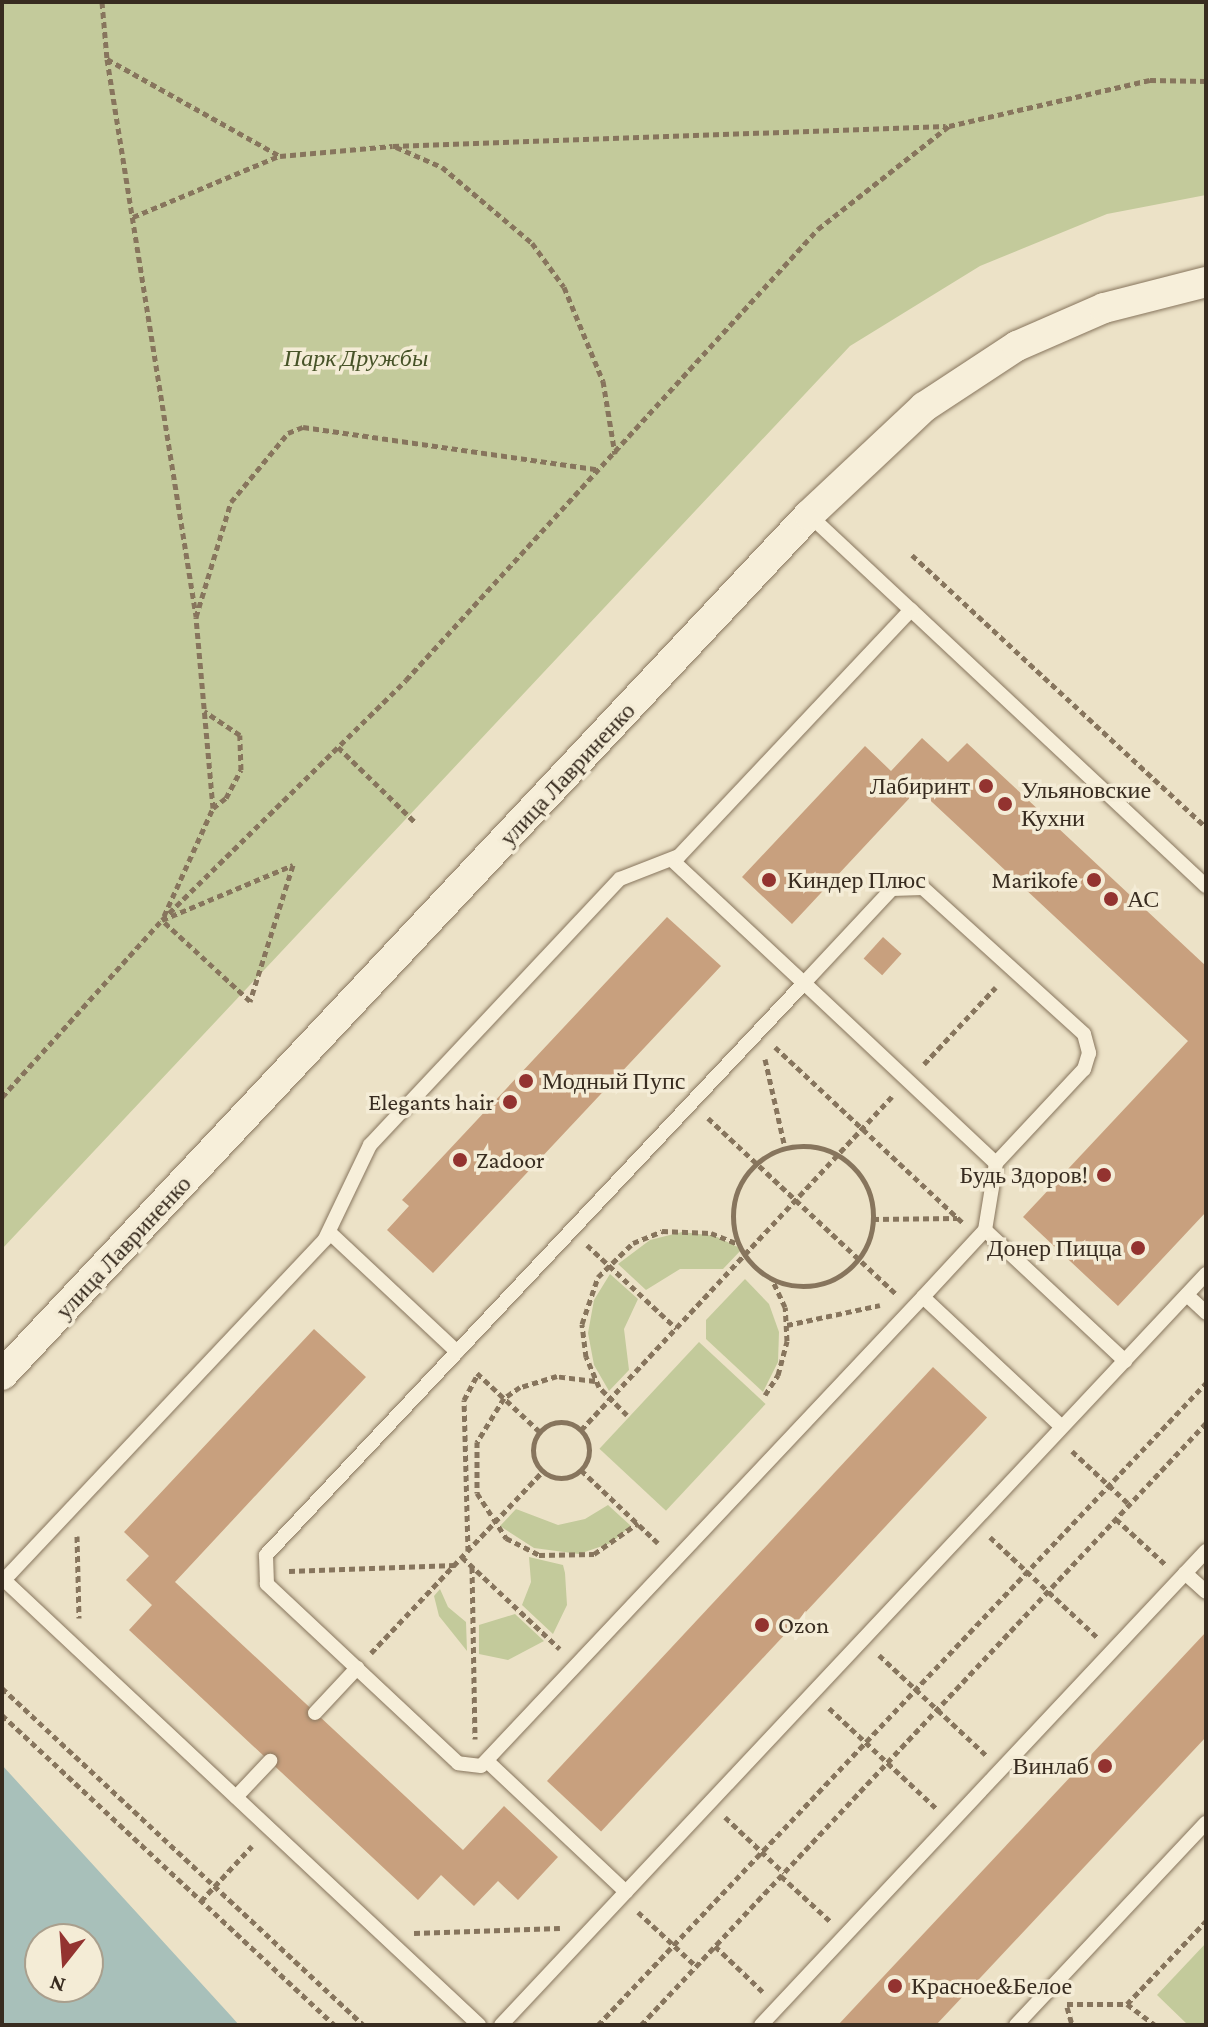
<!DOCTYPE html>
<meta charset="utf-8">
<style>
body{margin:0}
#map{position:relative;width:1208px;height:2027px;overflow:hidden;background:#ece2c7;font-family:"Crimson Pro",serif}
div>[style]{position:absolute}
.green>*{inset:0;background:#c3ca9b;transform-origin:0 0}
.water>*{inset:0;background:#a8c0ba}
.building>*{inset:0;background:#c8a07e;transform-origin:0 0}
.path>*{height:5px;margin-top:-2.5px;transform-origin:0;background:repeating-linear-gradient(90deg,#87755d 0 6px,transparent 0 10px)}
.path>.ring{margin:-2.5px;padding:0;box-sizing:content-box;background:none;border:5px solid #87755d;border-radius:50%}
.roads{filter:drop-shadow(0 0 2px #87755d) drop-shadow(0 0 2px #87755d)}
.lane>*{height:14px;margin:-7px;padding:0 7px;transform-origin:7px;border-radius:7px;background:#f7efda}
.street>*{height:30px;margin:-15px;padding:0 15px;transform-origin:15px;border-radius:15px;background:#f7efda}
.dots>*{width:22px;height:22px;translate:-50% -50%;box-sizing:border-box;border:4px solid #f4ecd6;border-radius:50%}
span{translate:-50% -50%;white-space:nowrap;text-align:center;line-height:1.15;-webkit-text-stroke:7px #f4ecd6;paint-order:stroke}
.park-label{font-size:24px;color:#475328;font-style:italic}
.street-label{font-size:24px;color:#382c20}
.poi-label{font-size:24px;color:#382c20}
.right{translate:-100% -50%;text-align:right}
.left{translate:0 -50%;text-align:left}
.frame{position:absolute;inset:0;border:4px solid #382c20;pointer-events:none}
.north{position:absolute;left:24px;top:1923px;width:80px;height:80px;box-sizing:border-box;background:#f4ecd6;border:2px solid #a99f8d;border-radius:50%;rotate:197deg;font-size:22px;font-weight:700;line-height:32px;text-align:center;color:#382c20}
.north::after{content:'';display:block;margin:auto;width:28px;height:36px;background:#933330;clip-path:polygon(50% 0,100% 100%,50% 72%,0 100%)}
</style>
<div id="map">
<div class="green">
<div style="clip-path:polygon(2px 2px,1206px 2px,1206px 195px,1107px 214px,980px 266px,850px 346px,2px 1249px)"></div>
<div style="clip-path:polygon(682px 1232px,715px 1236px,742px 1249px,723px 1269px,680px 1269px,646px 1290px,618px 1264px,650px 1240px)"></div>
<div style="clip-path:polygon(610px 1274px,638px 1299px,624px 1329px,629px 1370px,609px 1391px,594px 1365px,588px 1333px,594px 1300px)"></div>
<div style="clip-path:polygon(745px 1279px,769px 1304px,779px 1332px,778px 1362px,763px 1392px,706px 1339px,706px 1320px)"></div>
<div style="left:699px;top:1342px;width:91px;height:146px;rotate:43deg"></div>
<div style="clip-path:polygon(608px 1505px,631px 1526px,611px 1543px,579px 1554px,534px 1548px,500px 1526px,516px 1509px,558px 1525px,585px 1519px)"></div>
<div style="clip-path:polygon(529px 1557px,563px 1565px,565px 1573px,567px 1605px,553px 1634px,522px 1605px,531px 1582px)"></div>
<div style="clip-path:polygon(440px 1589px,448px 1607px,466px 1622px,467px 1651px,439px 1616px,434px 1596px)"></div>
<div style="clip-path:polygon(515px 1614px,544px 1641px,508px 1660px,479px 1654px,479px 1625px)"></div>
<div style="clip-path:polygon(1206px 1943px,1206px 2025px,1188px 2025px,1157px 1995px)"></div>
</div>
<div class="water">
<div style="clip-path:polygon(evenodd,2px 1765px,231px 2016px,239px 2025px,2px 2025px,2px 1765px,40px 1939px,88px 1939px,88px 1987px,40px 1987px,40px 1939px)"></div>
</div>
<div class="building">
<div style="clip-path:polygon(922px 738px,948px 762px,967px 743px,1206px 966px,1206px 1212px,1118px 1306px,1023px 1217px,1188px 1041px,918px 789px,792px 924px,742px 877px,865px 746px,891px 771px)"></div>
<div style="clip-path:polygon(667px 917px,721px 966px,433px 1273px,387px 1230px,409px 1206px,402px 1200px)"></div>
<div style="left:883px;top:937px;width:25px;height:29px;rotate:42deg"></div>
<div style="clip-path:polygon(314px 1329px,366px 1377px,175px 1582px,463px 1850px,504px 1806px,558px 1857px,518px 1900px,498px 1881px,474px 1906px,441px 1875px,418px 1900px,129px 1630px,152px 1605px,126px 1580px,149px 1556px,124px 1532px)"></div>
<div style="left:933px;top:1367px;width:74px;height:566px;rotate:43deg"></div>
<div style="clip-path:polygon(1206px 1632px,1206px 1737px,936px 2025px,838px 2025px)"></div>
</div>
<div class="path">
<div style="left:102px;top:2px;width:57px;rotate:85deg"></div>
<div style="left:107px;top:59px;width:198px;rotate:29.3deg"></div>
<div style="left:280px;top:156px;width:113px;rotate:-5.1deg"></div>
<div style="left:393px;top:146px;width:553px;rotate:-2.07deg"></div>
<div style="left:107px;top:59px;width:564px;rotate:80.92deg"></div>
<div style="left:396px;top:147px;width:50px;rotate:23.5deg"></div>
<div style="left:442px;top:167px;width:118px;rotate:40.2deg"></div>
<div style="left:532px;top:243px;width:54px;rotate:54deg"></div>
<div style="left:564px;top:287px;width:102px;rotate:67.5deg"></div>
<div style="left:603px;top:381px;width:74px;rotate:80.7deg"></div>
<div style="left:133px;top:217px;width:158px;rotate:-22.7deg"></div>
<div style="left:912px;top:555px;width:401px;rotate:42.8deg"></div>
<div style="left:338px;top:747px;width:109px;rotate:44.3deg"></div>
<div style="left:213px;top:808px;width:192px;rotate:-95.1deg"></div>
<div style="left:196px;top:617px;width:120px;rotate:-73.1deg"></div>
<div style="left:231px;top:502px;width:89px;rotate:-50.4deg"></div>
<div style="left:288px;top:433px;width:16px;rotate:-22deg"></div>
<div style="left:303px;top:427px;width:300px;rotate:8.2deg"></div>
<div style="left:293px;top:865px;width:143px;rotate:107.5deg"></div>
<div style="left:250px;top:1001px;width:120px;rotate:-137.4deg"></div>
<div style="left:162px;top:920px;width:142px;rotate:-22.8deg"></div>
<div style="left:164px;top:916px;width:119px;rotate:-65.6deg"></div>
<div style="left:213px;top:808px;width:16px;rotate:-38deg"></div>
<div style="left:226px;top:798px;width:32px;rotate:-62deg"></div>
<div style="left:241px;top:770px;width:35px;rotate:-92deg"></div>
<div style="left:240px;top:735px;width:43px;rotate:-146.3deg"></div>
<div style="left:775px;top:1047px;width:258px;rotate:43.1deg"></div>
<div style="left:765px;top:1059px;width:91px;rotate:77.3deg"></div>
<div style="left:924px;top:1064px;width:105px;rotate:-46.9deg"></div>
<div style="left:2px;top:1097px;width:239px;rotate:-47.9deg"></div>
<div style="left:162px;top:920px;width:342px;rotate:-44.5deg"></div>
<div style="left:406px;top:680px;width:611px;rotate:-47.59deg"></div>
<div style="left:818px;top:229px;width:167px;rotate:-38.2deg"></div>
<div style="left:949px;top:126px;width:206px;rotate:-12.9deg"></div>
<div style="left:1150px;top:80px;width:56px;rotate:1deg"></div>
<div style="left:708px;top:1118px;width:258px;rotate:43.1deg"></div>
<div class="ring" style="left:733px;top:1146px;width:135px;height:135px"></div>
<div style="left:873px;top:1219px;width:84px;rotate:-0.7deg"></div>
<div style="left:587px;top:1245px;width:122px;rotate:43deg"></div>
<div style="left:787px;top:1325px;width:95px;rotate:-12.1deg"></div>
<div style="left:477px;top:1373px;width:85px;rotate:43.1deg"></div>
<div style="left:595px;top:1381px;width:38px;rotate:-173deg"></div>
<div style="left:557px;top:1376px;width:39px;rotate:163deg"></div>
<div style="left:520px;top:1387px;width:19px;rotate:145deg"></div>
<div style="left:504px;top:1398px;width:52px;rotate:121.5deg"></div>
<div style="left:477px;top:1442px;width:51px;rotate:90deg"></div>
<div style="left:477px;top:1493px;width:54px;rotate:57.2deg"></div>
<div style="left:506px;top:1538px;width:37px;rotate:27deg"></div>
<div style="left:539px;top:1555px;width:55px;rotate:-1deg"></div>
<div style="left:594px;top:1554px;width:54px;rotate:-35.2deg"></div>
<div style="left:765px;top:1395px;width:24px;rotate:-57deg"></div>
<div style="left:778px;top:1375px;width:35px;rotate:-75deg"></div>
<div style="left:787px;top:1341px;width:34px;rotate:-93deg"></div>
<div style="left:785px;top:1307px;width:31px;rotate:-115deg"></div>
<div style="left:627px;top:1415px;width:40px;rotate:-135deg"></div>
<div style="left:599px;top:1387px;width:33px;rotate:-113deg"></div>
<div style="left:586px;top:1357px;width:33px;rotate:-97deg"></div>
<div style="left:582px;top:1324px;width:50px;rotate:-71.2deg"></div>
<div style="left:598px;top:1277px;width:49px;rotate:-44.2deg"></div>
<div style="left:633px;top:1243px;width:31px;rotate:-22deg"></div>
<div style="left:662px;top:1231px;width:49px;rotate:2.3deg"></div>
<div style="left:711px;top:1233px;width:31px;rotate:22deg"></div>
<div class="ring" style="left:533px;top:1422px;width:51px;height:51px"></div>
<div style="left:581px;top:1430px;width:456px;rotate:-47deg"></div>
<div style="left:1072px;top:1451px;width:79px;rotate:43deg"></div>
<div style="left:581px;top:1470px;width:106px;rotate:43.5deg"></div>
<div style="left:1116px;top:1519px;width:67px;rotate:42.6deg"></div>
<div style="left:77px;top:1536px;width:82px;rotate:88.6deg"></div>
<div style="left:990px;top:1537px;width:146px;rotate:43.1deg"></div>
<div style="left:468px;top:1551px;width:151px;rotate:-91.5deg"></div>
<div style="left:464px;top:1400px;width:30px;rotate:-62deg"></div>
<div style="left:462px;top:1557px;width:134px;rotate:43.2deg"></div>
<div style="left:472px;top:1567px;width:172px;rotate:89deg"></div>
<div style="left:289px;top:1571px;width:166px;rotate:-2.1deg"></div>
<div style="left:371px;top:1653px;width:249px;rotate:-46.6deg"></div>
<div style="left:879px;top:1655px;width:146px;rotate:43.1deg"></div>
<div style="left:2px;top:1688px;width:494px;rotate:43deg"></div>
<div style="left:829px;top:1708px;width:146px;rotate:43.1deg"></div>
<div style="left:2px;top:1715px;width:454px;rotate:43deg"></div>
<div style="left:725px;top:1817px;width:81px;rotate:43.5deg"></div>
<div style="left:781px;top:1876px;width:67px;rotate:42.6deg"></div>
<div style="left:201px;top:1901px;width:75px;rotate:-47.2deg"></div>
<div style="left:638px;top:1912px;width:79px;rotate:43deg"></div>
<div style="left:414px;top:1933px;width:146px;rotate:-2deg"></div>
<div style="left:715px;top:1946px;width:66px;rotate:43.8deg"></div>
<div style="left:1067px;top:2004px;width:60px"></div>
<div style="left:1127px;top:2004px;width:35px;rotate:37deg"></div>
<div style="left:1127px;top:2004px;width:115px;rotate:-46.4deg"></div>
<div style="left:1067px;top:2007px;width:19px;rotate:74deg"></div>
<div style="left:598px;top:2025px;width:884px;rotate:-46.56deg"></div>
<div style="left:641px;top:2025px;width:826px;rotate:-46.82deg"></div>
</div>
<div class="roads">
<div class="lane">
<div style="left:911px;top:610px;width:404px;rotate:43.1deg"></div>
<div style="left:672px;top:860px;width:180px;rotate:43deg"></div>
<div style="left:804px;top:983px;width:129px;rotate:-46.9deg"></div>
<div style="left:892px;top:889px;width:31px;rotate:-2deg"></div>
<div style="left:923px;top:888px;width:217px;rotate:42.2deg"></div>
<div style="left:1084px;top:1034px;width:20px;rotate:75deg"></div>
<div style="left:1089px;top:1053px;width:17px;rotate:107deg"></div>
<div style="left:1084px;top:1069px;width:129px;rotate:133.1deg"></div>
<div style="left:996px;top:1163px;width:68px;rotate:99.3deg"></div>
<div style="left:985px;top:1230px;width:91px;rotate:132.8deg"></div>
<div style="left:923px;top:1297px;width:190px;rotate:43.1deg"></div>
<div style="left:985px;top:1230px;width:192px;rotate:43.1deg"></div>
<div style="left:330px;top:1233px;width:174px;rotate:43.1deg"></div>
<div style="left:1187px;top:1295px;width:26px;rotate:43deg"></div>
<div style="left:923px;top:1297px;width:644px;rotate:133.3deg"></div>
<div style="left:481px;top:1766px;width:23px;rotate:-173deg"></div>
<div style="left:458px;top:1763px;width:262px;rotate:-136.9deg"></div>
<div style="left:267px;top:1584px;width:29px;rotate:-92deg"></div>
<div style="left:266px;top:1555px;width:785px;rotate:-46.75deg"></div>
<div style="left:804px;top:983px;width:263px;rotate:43.2deg"></div>
<div style="left:1185px;top:1573px;width:28px;rotate:42deg"></div>
<div style="left:2px;top:1578px;width:654px;rotate:43.14deg"></div>
<div style="left:4px;top:1580px;width:468px;rotate:-46.7deg"></div>
<div style="left:325px;top:1239px;width:104px;rotate:-64.4deg"></div>
<div style="left:370px;top:1145px;width:365px;rotate:-46.8deg"></div>
<div style="left:620px;top:879px;width:63px;rotate:-21.3deg"></div>
<div style="left:679px;top:856px;width:338px;rotate:-46.7deg"></div>
<div style="left:911px;top:610px;width:139px;rotate:-137deg"></div>
<div style="left:315px;top:1713px;width:62px;rotate:-47deg"></div>
<div style="left:487px;top:1761px;width:191px;rotate:43.3deg"></div>
<div style="left:236px;top:1797px;width:50px;rotate:-46.6deg"></div>
<div style="left:501px;top:2025px;width:1030px;rotate:-46.81deg"></div>
<div style="left:761px;top:2025px;width:650px;rotate:-46.81deg"></div>
<div style="left:1016px;top:2025px;width:277px;rotate:-46.8deg"></div>
</div>
<div class="street">
<div style="left:2px;top:1375px;width:1179px;rotate:-46.82deg"></div>
<div style="left:809px;top:515px;width:158px;rotate:-43.2deg"></div>
<div style="left:924px;top:407px;width:111px;rotate:-33.3deg"></div>
<div style="left:1017px;top:346px;width:95px;rotate:-23.6deg"></div>
<div style="left:1104px;top:308px;width:105px;rotate:-14.3deg"></div>
</div>
</div>
<div class="dots">
<div style="left:986px;top:786px;background:#933330"></div>
<div style="left:1005px;top:804px;background:#933330"></div>
<div style="left:769px;top:880px;background:#933330"></div>
<div style="left:1094px;top:880px;background:#933330"></div>
<div style="left:1111px;top:899px;background:#933330"></div>
<div style="left:526px;top:1081px;background:#933330"></div>
<div style="left:510px;top:1102px;background:#933330"></div>
<div style="left:460px;top:1160px;background:#933330"></div>
<div style="left:1104px;top:1175px;background:#933330"></div>
<div style="left:1138px;top:1248px;background:#933330"></div>
<div style="left:762px;top:1625px;background:#933330"></div>
<div style="left:1105px;top:1766px;background:#933330"></div>
<div style="left:895px;top:1986px;background:#933330"></div>
</div>
<div class="park-label">
<span style="left:356px;top:358px">Парк Дружбы</span>
</div>
<div class="street-label">
<span style="left:567px;top:774px;rotate:-47deg">улица Лавриненко</span>
<span style="left:123px;top:1247px;rotate:-47deg">улица Лавриненко</span>
</div>
<div class="poi-label">
<span class="right" style="left:970px;top:786px">Лабиринт</span>
<span class="left" style="left:1021px;top:804px">Ульяновские<br>Кухни</span>
<span class="left" style="left:787px;top:880px">Киндер Плюс</span>
<span class="right" style="left:1078px;top:880px">Marikofe</span>
<span class="left" style="left:1127px;top:899px">АС</span>
<span class="left" style="left:542px;top:1081px">Модный Пупс</span>
<span class="right" style="left:494px;top:1102px">Elegants hair</span>
<span class="left" style="left:476px;top:1160px">Zadoor</span>
<span class="right" style="left:1088px;top:1175px">Будь Здоров!</span>
<span class="right" style="left:1122px;top:1248px">Донер Пицца</span>
<span class="left" style="left:778px;top:1625px">Ozon</span>
<span class="right" style="left:1089px;top:1766px">Винлаб</span>
<span class="left" style="left:911px;top:1986px">Красное&amp;Белое</span>
</div>
<div class="frame"></div>
<div class="north">N</div>
</div>
